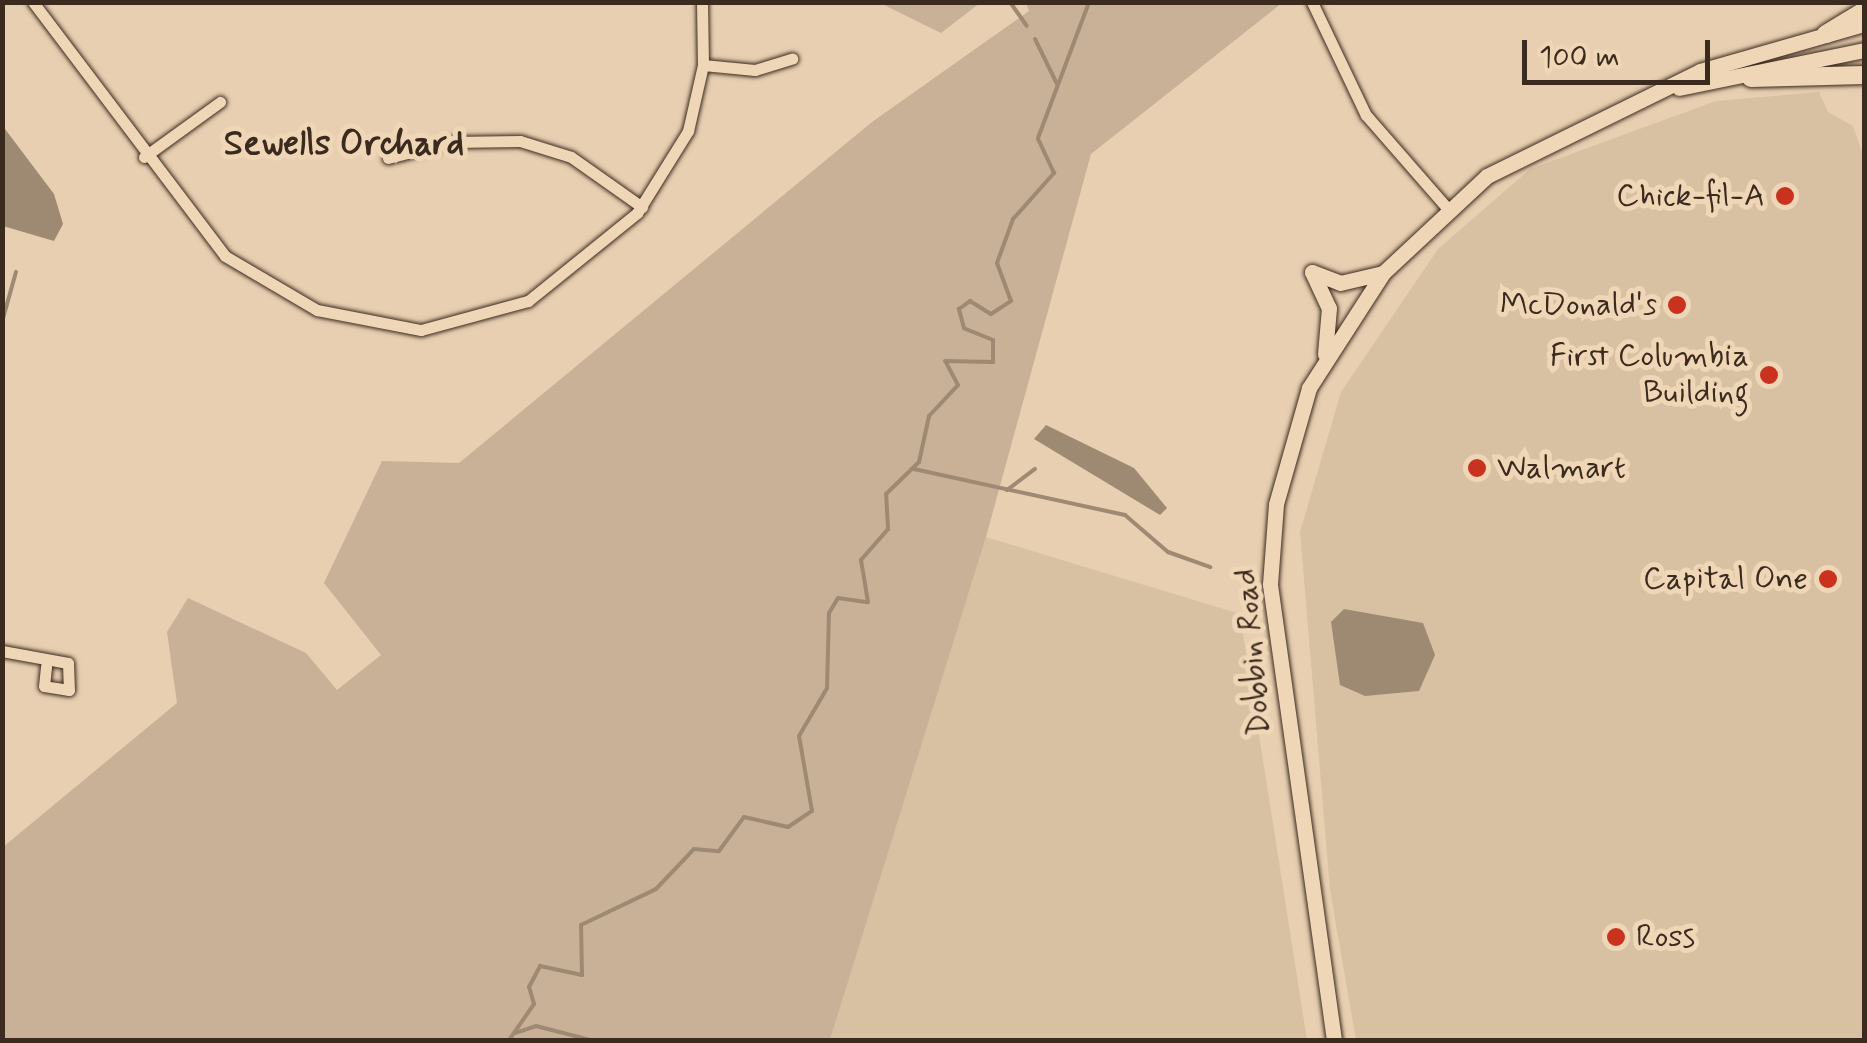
<!DOCTYPE html>
<style>
body{margin:0}
#map{position:relative;width:1867px;height:1043px;overflow:hidden;background:#e8cfb1;font-family:Mynerve,sans-serif}
div>[style]{position:absolute}
.built>*{inset:0;background:#d8c0a3}
.green>*{inset:0;background:#c8b196}
.water>*{inset:0;background:#9e8973}
.stream>*{height:4px;margin:-2px;padding:0 2px;transform-origin:2px;border-radius:2px;background:#9e8973}
.roads{filter:drop-shadow(0 0 2px #3b2a1e) drop-shadow(0 0 2px #3b2a1e)}
.minor>*{height:11px;margin:-5.5px;padding:0 5.5px;transform-origin:5.5px;border-radius:5.5px;background:#efd6b7}
.tertiary>*{height:15px;margin:-7.5px;padding:0 7.5px;transform-origin:7.5px;border-radius:7.5px;background:#efd6b7}
.primary>*{height:18px;margin:-9px;padding:0 9px;transform-origin:9px;border-radius:9px;background:#efd6b7}
.dots>*{width:28px;height:28px;translate:-50% -50%;box-sizing:border-box;border:5px solid #efd6b7;border-radius:50%}
span{translate:-50% -50%;white-space:nowrap;text-align:center;line-height:1.15;-webkit-text-stroke:10px #efd6b7;paint-order:stroke}
.poi-label{font-size:32px;color:#3b2a1e}
.right{translate:-100% -50%;text-align:right}
.left{translate:0 -50%;text-align:left}
.street-label{font-size:32px;color:#3b2a1e}
.neighbourhood-label{font-size:35px;color:#3b2a1e;font-weight:700}
.frame{position:absolute;inset:0;border:5px solid #3b2a1e;pointer-events:none}
.scale{position:absolute;left:1522px;top:40px;width:188px;height:45px;box-sizing:border-box;border:5px solid #3b2a1e;border-top:0;padding-left:12px;font-size:30px;line-height:35px;white-space:nowrap;color:#3b2a1e;-webkit-text-stroke:8px #efd6b7;paint-order:stroke}
</style>
<div id="map">
<div class="built">
<div style="clip-path:polygon(1819px 92px,1828px 112px,1853px 126px,1864px 158px,1864px 1040px,1356px 1040px,1330px 890px,1300px 532px,1341px 392px,1438px 249px,1530px 169px,1716px 101px)"></div>
<div style="clip-path:polygon(986px 537px,1240px 614px,1307px 1040px,830px 1040px)"></div>
</div>
<div class="green">
<div style="clip-path:polygon(880px 3px,980px 3px,941px 33px)"></div>
<div style="clip-path:polygon(1026px 3px,1282px 3px,1091px 154px,986px 537px,830px 1040px,3px 1040px,3px 847px,177px 703px,167px 632px,188px 598px,306px 653px,337px 690px,381px 655px,324px 583px,382px 461px,459px 463px,872px 122px,1029px 11px)"></div>
</div>
<div class="water">
<div style="clip-path:polygon(2px 125px,54px 194px,63px 224px,54px 241px,3px 226px)"></div>
<div style="clip-path:polygon(1046px 425px,1134px 468px,1167px 508px,1160px 515px,1034px 439px)"></div>
<div style="clip-path:polygon(1344px 609px,1423px 623px,1435px 655px,1419px 691px,1365px 696px,1340px 685px,1331px 622px)"></div>
</div>
<div class="stream">
<div style="left:1010px;top:2px;width:29px;rotate:55deg"></div>
<div style="left:1035px;top:39px;width:50px;rotate:63.9deg"></div>
<div style="left:2px;top:322px;width:52px;rotate:-74.4deg"></div>
<div style="left:914px;top:469px;width:216px;rotate:12.3deg"></div>
<div style="left:1125px;top:515px;width:57px;rotate:40.7deg"></div>
<div style="left:1168px;top:552px;width:45px;rotate:19.7deg"></div>
<div style="left:1007px;top:490px;width:35px;rotate:-37deg"></div>
<div style="left:515px;top:1033px;width:22px;rotate:-18deg"></div>
<div style="left:536px;top:1026px;width:57px;rotate:14.3deg"></div>
<div style="left:509px;top:1040px;width:44px;rotate:-55.2deg"></div>
<div style="left:534px;top:1004px;width:18px;rotate:-106deg"></div>
<div style="left:529px;top:987px;width:24px;rotate:-62deg"></div>
<div style="left:540px;top:966px;width:43px;rotate:12.1deg"></div>
<div style="left:582px;top:975px;width:50px;rotate:-91.1deg"></div>
<div style="left:581px;top:925px;width:83px;rotate:-25.6deg"></div>
<div style="left:656px;top:889px;width:55px;rotate:-46.5deg"></div>
<div style="left:694px;top:849px;width:25px;rotate:5deg"></div>
<div style="left:719px;top:851px;width:42px;rotate:-53.7deg"></div>
<div style="left:744px;top:817px;width:45px;rotate:12.8deg"></div>
<div style="left:788px;top:827px;width:29px;rotate:-34deg"></div>
<div style="left:812px;top:811px;width:76px;rotate:-99.8deg"></div>
<div style="left:799px;top:736px;width:56px;rotate:-59.7deg"></div>
<div style="left:827px;top:688px;width:75px;rotate:-88.5deg"></div>
<div style="left:829px;top:613px;width:17px;rotate:-59deg"></div>
<div style="left:838px;top:598px;width:30px;rotate:8deg"></div>
<div style="left:868px;top:602px;width:43px;rotate:-99.5deg"></div>
<div style="left:861px;top:560px;width:41px;rotate:-48.9deg"></div>
<div style="left:888px;top:529px;width:35px;rotate:-93deg"></div>
<div style="left:886px;top:494px;width:46px;rotate:-44.1deg"></div>
<div style="left:919px;top:462px;width:47px;rotate:-77.7deg"></div>
<div style="left:929px;top:416px;width:42px;rotate:-46.9deg"></div>
<div style="left:958px;top:385px;width:27px;rotate:-118deg"></div>
<div style="left:945px;top:361px;width:48px;rotate:1.2deg"></div>
<div style="left:993px;top:362px;width:22px;rotate:-90deg"></div>
<div style="left:993px;top:340px;width:31px;rotate:-158deg"></div>
<div style="left:964px;top:328px;width:20px;rotate:-105deg"></div>
<div style="left:959px;top:309px;width:14px;rotate:-36deg"></div>
<div style="left:970px;top:301px;width:25px;rotate:32deg"></div>
<div style="left:991px;top:314px;width:24px;rotate:-33deg"></div>
<div style="left:1011px;top:301px;width:40px;rotate:-110.2deg"></div>
<div style="left:997px;top:263px;width:47px;rotate:-70deg"></div>
<div style="left:1013px;top:219px;width:62px;rotate:-48.3deg"></div>
<div style="left:1054px;top:173px;width:38px;rotate:-115deg"></div>
<div style="left:1038px;top:138px;width:145px;rotate:-69.4deg"></div>
</div>
<div class="roads">
<div class="minor">
<div style="left:33px;top:2px;width:318px;rotate:52.9deg"></div>
<div style="left:225px;top:256px;width:107px;rotate:30.4deg"></div>
<div style="left:317px;top:310px;width:106px;rotate:10.9deg"></div>
<div style="left:421px;top:330px;width:111px;rotate:-15.2deg"></div>
<div style="left:528px;top:301px;width:140px;rotate:-38.9deg"></div>
<div style="left:637px;top:213px;width:97px;rotate:-58.1deg"></div>
<div style="left:688px;top:131px;width:68px;rotate:-77.2deg"></div>
<div style="left:703px;top:65px;width:63px;rotate:-90.9deg"></div>
<div style="left:1312px;top:2px;width:125px;rotate:64.5deg"></div>
<div style="left:1366px;top:115px;width:123px;rotate:48.9deg"></div>
<div style="left:703px;top:65px;width:52px;rotate:5.5deg"></div>
<div style="left:755px;top:70px;width:39px;rotate:-17deg"></div>
<div style="left:144px;top:157px;width:94px;rotate:-35.9deg"></div>
<div style="left:388px;top:158px;width:64px;rotate:-14.5deg"></div>
<div style="left:450px;top:142px;width:70px;rotate:-0.8deg"></div>
<div style="left:520px;top:141px;width:53px;rotate:17.4deg"></div>
<div style="left:571px;top:157px;width:87px;rotate:35.2deg"></div>
<div style="left:2px;top:651px;width:67px;rotate:10.3deg"></div>
<div style="left:68px;top:663px;width:27px;rotate:88deg"></div>
<div style="left:69px;top:690px;width:25px;rotate:-171deg"></div>
<div style="left:44px;top:686px;width:20px;rotate:-84deg"></div>
</div>
<div class="tertiary">
<div style="left:1679px;top:88px;width:189px;rotate:-11.6deg"></div>
<div style="left:1312px;top:272px;width:40px;rotate:65deg"></div>
<div style="left:1329px;top:308px;width:46px;rotate:95deg"></div>
<div style="left:1312px;top:272px;width:30px;rotate:21deg"></div>
<div style="left:1340px;top:283px;width:44px;rotate:-13.1deg"></div>
<div style="left:1334px;top:1040px;width:460px;rotate:-98deg"></div>
<div style="left:1270px;top:584px;width:80px;rotate:-85.7deg"></div>
<div style="left:1276px;top:504px;width:121px;rotate:-74.1deg"></div>
<div style="left:1309px;top:388px;width:137px;rotate:-57.2deg"></div>
<div style="left:1383px;top:273px;width:142px;rotate:-43deg"></div>
<div style="left:1487px;top:176px;width:237px;rotate:-26.2deg"></div>
<div style="left:1700px;top:71px;width:171px;rotate:-16deg"></div>
</div>
<div class="primary">
<div style="left:1826px;top:34px;width:44px;rotate:-31.2deg"></div>
<div style="left:1751px;top:78px;width:113px;rotate:-1.5deg"></div>
</div>
</div>
<div class="dots">
<div style="left:1785px;top:196px;background:#c8321e"></div>
<div style="left:1677px;top:305px;background:#c8321e"></div>
<div style="left:1769px;top:375px;background:#c8321e"></div>
<div style="left:1477px;top:468px;background:#c8321e"></div>
<div style="left:1828px;top:579px;background:#c8321e"></div>
<div style="left:1616px;top:937px;background:#c8321e"></div>
</div>
<div class="poi-label">
<span class="right" style="left:1765px;top:196px">Chick-fil-A</span>
<span class="right" style="left:1657px;top:305px">McDonald's</span>
<span class="right" style="left:1749px;top:375px">First Columbia<br>Building</span>
<span class="left" style="left:1497px;top:468px">Walmart</span>
<span class="right" style="left:1808px;top:579px">Capital One</span>
<span class="left" style="left:1636px;top:937px">Ross</span>
</div>
<div class="street-label">
<span style="left:1253px;top:652px;rotate:-95deg">Dobbin Road</span>
</div>
<div class="neighbourhood-label">
<span style="left:344px;top:144px">Sewells Orchard</span>
</div>
<div class="frame"></div>
<div class="scale">100 m</div>
</div>
